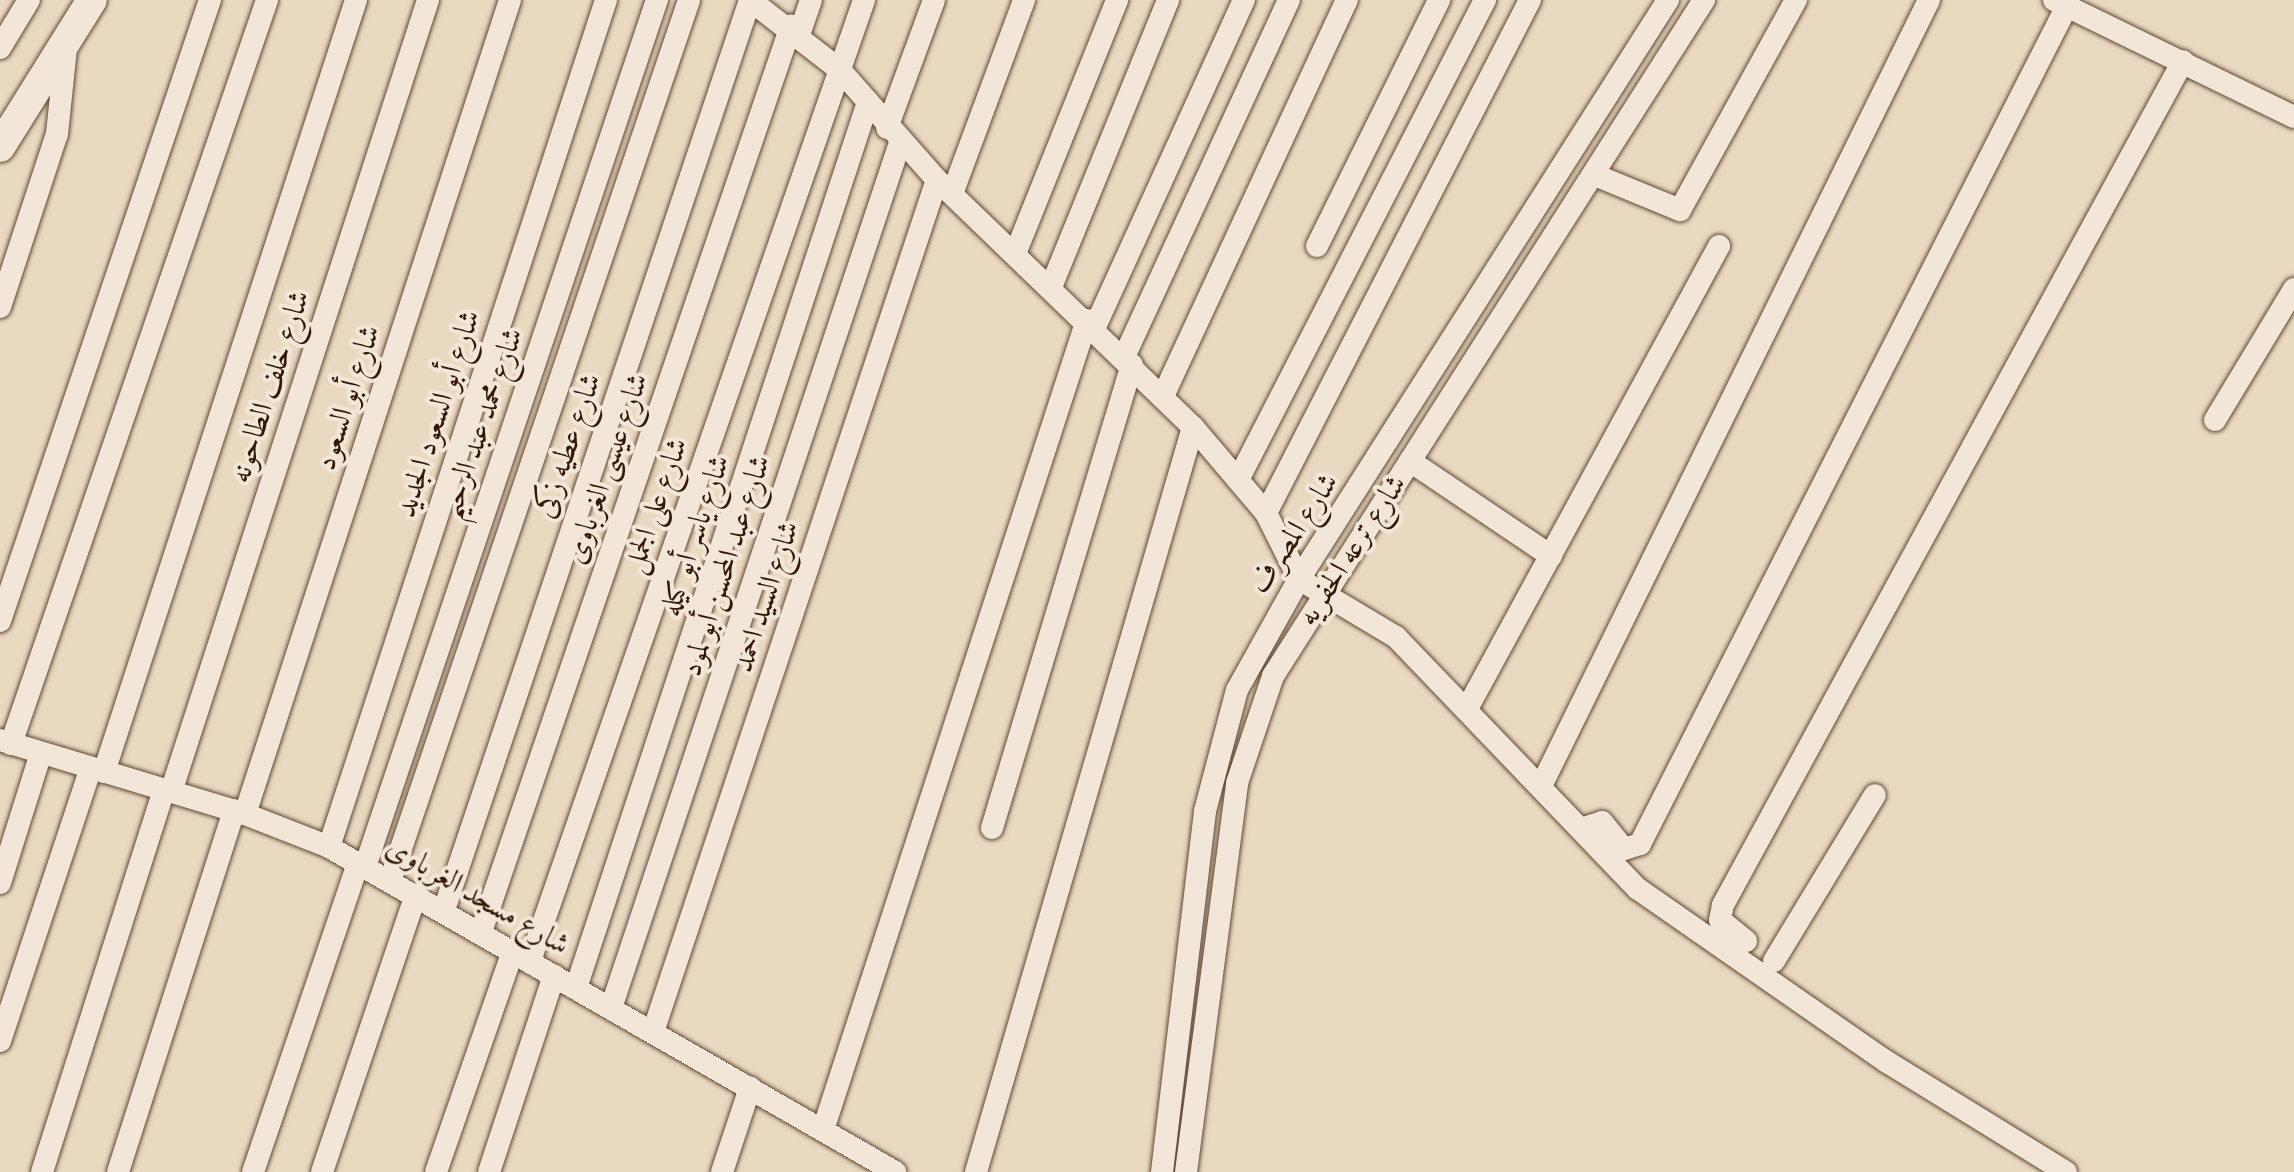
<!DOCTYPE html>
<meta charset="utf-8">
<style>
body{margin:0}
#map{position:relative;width:2294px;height:1172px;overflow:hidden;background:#ead9c1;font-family:Vollkorn,Amiri,serif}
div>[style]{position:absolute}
.roads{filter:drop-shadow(0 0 2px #604834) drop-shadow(0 0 2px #604834)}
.street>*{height:22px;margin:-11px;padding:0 11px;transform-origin:11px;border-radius:11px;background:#f1e6d7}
.secondary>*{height:30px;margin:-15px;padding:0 15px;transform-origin:15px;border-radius:15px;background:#f1e6d7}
span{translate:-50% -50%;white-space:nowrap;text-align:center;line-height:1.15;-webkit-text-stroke:8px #f1e6d7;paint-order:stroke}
.street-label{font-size:30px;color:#321805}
</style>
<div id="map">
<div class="roads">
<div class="street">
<div style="left:750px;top:0;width:114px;rotate:37.9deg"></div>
<div style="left:840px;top:70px;width:147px;rotate:48.6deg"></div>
<div style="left:937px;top:180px;width:356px;rotate:44deg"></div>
<div style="left:1193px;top:427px;width:113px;rotate:49.7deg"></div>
<div style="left:1266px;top:513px;width:74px;rotate:63.4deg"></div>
<div style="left:1299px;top:579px;width:113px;rotate:30.9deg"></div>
<div style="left:1396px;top:637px;width:349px;rotate:46.2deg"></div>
<div style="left:1638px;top:889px;width:303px;rotate:34.8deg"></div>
<div style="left:1887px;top:1062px;width:210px;rotate:31.6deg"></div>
<div style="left:2054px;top:0;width:267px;rotate:26deg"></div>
<div style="left:800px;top:32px;width:34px;rotate:-71deg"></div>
<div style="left:0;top:48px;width:56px;rotate:-58.9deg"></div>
<div style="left:887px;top:128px;width:136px;rotate:-69.8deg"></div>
<div style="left:1595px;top:175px;width:92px;rotate:22.4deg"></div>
<div style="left:1680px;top:210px;width:240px;rotate:-61.1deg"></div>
<div style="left:952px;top:194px;width:207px;rotate:-69.6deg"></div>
<div style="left:1317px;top:246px;width:275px;rotate:-63.6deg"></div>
<div style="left:1015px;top:254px;width:274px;rotate:-68.1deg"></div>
<div style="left:1051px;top:287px;width:310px;rotate:-67.8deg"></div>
<div style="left:0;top:307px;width:182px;rotate:-71.8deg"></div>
<div style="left:57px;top:134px;width:96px;rotate:-84deg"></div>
<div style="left:1094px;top:329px;width:362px;rotate:-65.5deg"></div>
<div style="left:1124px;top:357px;width:393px;rotate:-65.2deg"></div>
<div style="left:1163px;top:396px;width:437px;rotate:-65.1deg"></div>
<div style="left:2215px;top:420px;width:153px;rotate:-58.9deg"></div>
<div style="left:1410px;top:461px;width:170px;rotate:34deg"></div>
<div style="left:1238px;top:480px;width:540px;rotate:-62.77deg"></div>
<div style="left:1266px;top:513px;width:577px;rotate:-62.77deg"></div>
<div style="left:0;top:621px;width:656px;rotate:-71.32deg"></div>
<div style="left:1468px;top:707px;width:525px;rotate:-61.43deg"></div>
<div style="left:0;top:740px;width:256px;rotate:16.8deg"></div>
<div style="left:245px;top:814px;width:90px;rotate:21.4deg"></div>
<div style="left:329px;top:847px;width:653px;rotate:29.86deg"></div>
<div style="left:11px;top:744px;width:787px;rotate:-71.01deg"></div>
<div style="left:104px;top:772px;width:812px;rotate:-71.92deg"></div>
<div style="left:1543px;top:782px;width:872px;rotate:-63.73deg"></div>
<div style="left:171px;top:792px;width:833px;rotate:-72.02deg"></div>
<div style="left:245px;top:814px;width:856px;rotate:-71.97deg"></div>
<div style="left:992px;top:828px;width:484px;rotate:-73.2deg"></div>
<div style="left:1581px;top:829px;width:22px;rotate:-18deg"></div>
<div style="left:1602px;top:822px;width:35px;rotate:51deg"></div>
<div style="left:1624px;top:849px;width:17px;rotate:-17deg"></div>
<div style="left:1640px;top:844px;width:941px;rotate:-63deg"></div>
<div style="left:329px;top:847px;width:891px;rotate:-71.89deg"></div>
<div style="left:365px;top:867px;width:915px;rotate:-71.39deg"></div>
<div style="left:390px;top:881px;width:930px;rotate:-71.25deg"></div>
<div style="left:0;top:883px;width:136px;rotate:-72.5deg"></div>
<div style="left:444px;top:910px;width:960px;rotate:-71.41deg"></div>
<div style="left:481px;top:932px;width:958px;rotate:-71.11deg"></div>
<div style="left:1746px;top:941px;width:33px;rotate:-141deg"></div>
<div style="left:1720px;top:920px;width:15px;rotate:-79deg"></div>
<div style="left:1723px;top:905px;width:961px;rotate:-61.41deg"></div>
<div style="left:530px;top:961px;width:1017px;rotate:-70.83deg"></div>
<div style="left:1774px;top:961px;width:194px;rotate:-58.7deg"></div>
<div style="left:576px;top:988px;width:933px;rotate:-71.76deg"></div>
<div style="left:611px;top:1008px;width:912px;rotate:-71.53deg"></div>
<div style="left:653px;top:1032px;width:898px;rotate:-71.57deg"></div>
<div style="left:0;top:1041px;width:288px;rotate:-71.6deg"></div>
<div style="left:823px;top:1130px;width:852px;rotate:-71.95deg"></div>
<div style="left:42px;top:1172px;width:402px;rotate:-72.3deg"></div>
<div style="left:118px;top:1172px;width:380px;rotate:-72.2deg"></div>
<div style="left:253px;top:1172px;width:326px;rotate:-71.2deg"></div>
<div style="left:322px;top:1172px;width:293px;rotate:-71.3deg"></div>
<div style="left:436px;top:1172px;width:234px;rotate:-70.8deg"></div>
<div style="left:489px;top:1172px;width:207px;rotate:-71.7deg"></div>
<div style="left:722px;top:1172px;width:89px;rotate:-71.6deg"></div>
<div style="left:976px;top:1172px;width:776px;rotate:-73.76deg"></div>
<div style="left:1162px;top:1172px;width:364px;rotate:-83.2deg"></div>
<div style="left:1205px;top:811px;width:125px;rotate:-75.2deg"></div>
<div style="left:1237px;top:690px;width:127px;rotate:-60.8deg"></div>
<div style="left:1299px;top:579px;width:687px;rotate:-57.49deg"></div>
<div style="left:1186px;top:1172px;width:392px;rotate:-82.5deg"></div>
<div style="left:1237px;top:783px;width:113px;rotate:-71.4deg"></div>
<div style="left:1273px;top:676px;width:802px;rotate:-57.48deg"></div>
</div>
<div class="secondary">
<div style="left:0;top:147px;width:173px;rotate:-58deg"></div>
</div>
</div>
<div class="street-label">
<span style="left:271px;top:387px;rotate:-72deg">شارع خلف الطاحونه</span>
<span style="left:349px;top:398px;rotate:-72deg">شارع أبو السعود</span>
<span style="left:439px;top:414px;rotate:-72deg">شارع أبو السعود الجديد</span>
<span style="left:483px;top:424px;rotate:-71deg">شارع محمد عبد الرحيم</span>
<span style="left:569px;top:446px;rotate:-71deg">شارع عطيه زكى</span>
<span style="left:608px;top:469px;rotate:-71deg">شارع عيسى الغرباوى</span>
<span style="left:657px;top:506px;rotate:-71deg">شارع على الجمل</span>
<span style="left:1295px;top:534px;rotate:-57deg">شارع المصرف</span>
<span style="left:696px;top:536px;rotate:-72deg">شارع ياسر أبو كيله</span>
<span style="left:1353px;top:551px;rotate:-57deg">شارع ترعه الحفريه</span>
<span style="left:727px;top:566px;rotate:-72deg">شارع عبد المحسن أبو لمود</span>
<span style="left:767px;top:597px;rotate:-72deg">شارع السيد احمد</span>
<span style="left:477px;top:897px;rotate:30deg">شارع مسجد الغرباوى</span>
</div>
</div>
